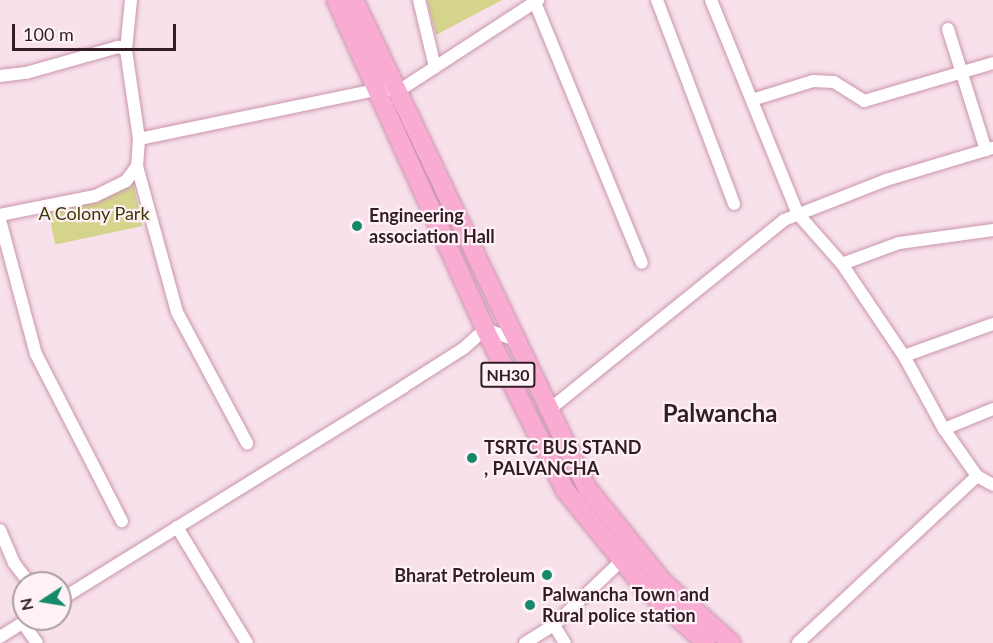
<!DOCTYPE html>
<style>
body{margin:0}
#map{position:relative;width:993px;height:643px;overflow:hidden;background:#f8e1eb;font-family:Lato,sans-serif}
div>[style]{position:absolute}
.green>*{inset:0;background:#d4d48d;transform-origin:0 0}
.roads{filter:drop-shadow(0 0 2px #ca94ae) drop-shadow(0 0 2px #ca94ae)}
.minor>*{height:12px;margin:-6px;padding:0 6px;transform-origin:6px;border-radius:6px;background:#fff}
.highway>*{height:18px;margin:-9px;padding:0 9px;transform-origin:9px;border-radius:9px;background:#faabd2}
.dots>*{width:16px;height:16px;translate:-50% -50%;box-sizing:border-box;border:3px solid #fef2f7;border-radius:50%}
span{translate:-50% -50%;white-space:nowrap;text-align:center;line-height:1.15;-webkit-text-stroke:4.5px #fef2f7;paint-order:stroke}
.shield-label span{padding:2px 4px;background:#fef2f7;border:2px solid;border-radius:4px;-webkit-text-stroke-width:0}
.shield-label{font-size:16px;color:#321d27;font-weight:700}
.park-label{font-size:18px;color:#3b3a05}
.poi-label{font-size:18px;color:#321d27;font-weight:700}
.left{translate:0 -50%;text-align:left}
.right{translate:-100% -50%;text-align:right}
.district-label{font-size:24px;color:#321d27;font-weight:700}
.north{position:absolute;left:12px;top:571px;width:60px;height:60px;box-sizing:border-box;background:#fef2f7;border:2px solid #ac9da4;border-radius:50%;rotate:258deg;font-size:16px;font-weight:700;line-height:24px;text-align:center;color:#321d27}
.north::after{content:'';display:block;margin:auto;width:21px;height:27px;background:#16896a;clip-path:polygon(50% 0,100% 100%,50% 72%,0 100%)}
.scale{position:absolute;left:12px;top:24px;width:164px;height:27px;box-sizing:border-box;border:3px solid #321d27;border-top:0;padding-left:8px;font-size:18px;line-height:21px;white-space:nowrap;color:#321d27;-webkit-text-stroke:4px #fef2f7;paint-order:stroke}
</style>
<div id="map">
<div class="green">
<div style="clip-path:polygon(427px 0,502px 0,436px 35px)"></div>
<div style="left:133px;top:182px;width:45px;height:89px;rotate:78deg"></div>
</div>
<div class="roads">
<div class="minor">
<div style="left:419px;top:0;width:69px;rotate:76.6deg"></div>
<div style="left:534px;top:0;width:284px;rotate:67.7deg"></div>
<div style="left:657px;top:0;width:218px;rotate:69.3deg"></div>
<div style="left:711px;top:0;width:231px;rotate:67.9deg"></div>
<div style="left:798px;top:214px;width:67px;rotate:48.7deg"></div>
<div style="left:842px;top:264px;width:111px;rotate:56deg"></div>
<div style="left:904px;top:356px;width:83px;rotate:61.3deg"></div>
<div style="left:944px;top:429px;width:57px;rotate:54.9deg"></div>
<div style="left:977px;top:476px;width:18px;rotate:29deg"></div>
<div style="left:948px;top:29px;width:127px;rotate:72.6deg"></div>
<div style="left:126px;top:50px;width:50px;rotate:-84.3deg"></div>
<div style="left:0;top:76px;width:26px;rotate:-7deg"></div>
<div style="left:26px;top:73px;width:96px;rotate:-15.8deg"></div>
<div style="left:118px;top:47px;width:9px;rotate:21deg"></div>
<div style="left:126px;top:50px;width:90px;rotate:81.7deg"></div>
<div style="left:139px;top:139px;width:27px;rotate:94deg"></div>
<div style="left:137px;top:166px;width:19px;rotate:126deg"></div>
<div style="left:126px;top:181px;width:34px;rotate:154deg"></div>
<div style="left:95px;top:196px;width:97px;rotate:168.7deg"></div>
<div style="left:752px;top:100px;width:64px;rotate:-17.3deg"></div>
<div style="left:813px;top:81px;width:21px;rotate:3deg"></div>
<div style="left:834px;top:82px;width:36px;rotate:32deg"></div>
<div style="left:864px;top:101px;width:134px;rotate:-16.4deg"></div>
<div style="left:139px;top:139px;width:242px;rotate:-11.7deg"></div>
<div style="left:376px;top:90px;width:24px"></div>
<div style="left:400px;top:90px;width:165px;rotate:-33.1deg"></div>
<div style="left:137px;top:166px;width:151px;rotate:74.7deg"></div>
<div style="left:177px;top:312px;width:149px;rotate:61.9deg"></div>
<div style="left:0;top:220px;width:139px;rotate:75deg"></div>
<div style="left:36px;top:354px;width:188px;rotate:62.8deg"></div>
<div style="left:842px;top:264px;width:61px;rotate:-20.2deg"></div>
<div style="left:899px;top:243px;width:95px;rotate:-7.9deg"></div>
<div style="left:904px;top:356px;width:95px;rotate:-19.8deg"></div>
<div style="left:550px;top:409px;width:301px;rotate:-38.9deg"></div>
<div style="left:784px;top:220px;width:110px;rotate:-21.4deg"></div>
<div style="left:886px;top:180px;width:112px;rotate:-16.7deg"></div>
<div style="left:944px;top:429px;width:53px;rotate:-22.2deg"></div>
<div style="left:177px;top:527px;width:135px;rotate:58.9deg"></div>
<div style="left:0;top:530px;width:36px;rotate:67deg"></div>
<div style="left:14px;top:563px;width:25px;rotate:53deg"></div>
<div style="left:60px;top:600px;width:404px;rotate:-31.8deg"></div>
<div style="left:403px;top:387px;width:72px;rotate:-32.6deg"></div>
<div style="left:464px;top:348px;width:28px;rotate:-42deg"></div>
<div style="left:485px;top:329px;width:32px;rotate:20deg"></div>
<div style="left:23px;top:623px;width:24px;rotate:55deg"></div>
<div style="left:554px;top:625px;width:21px;rotate:59deg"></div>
<div style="left:0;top:637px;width:34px;rotate:-32deg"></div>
<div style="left:525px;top:643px;width:34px;rotate:-32deg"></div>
<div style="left:554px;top:625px;width:93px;rotate:-43.7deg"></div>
<div style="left:621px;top:561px;width:7px;rotate:16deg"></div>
<div style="left:798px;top:643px;width:245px;rotate:-43deg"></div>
</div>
<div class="highway">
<div style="left:336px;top:0;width:361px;rotate:65.6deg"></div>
<div style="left:485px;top:329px;width:180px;rotate:63.6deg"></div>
<div style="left:565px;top:490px;width:124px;rotate:50.9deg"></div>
<div style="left:643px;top:586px;width:85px;rotate:42.1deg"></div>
<div style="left:354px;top:0;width:541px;rotate:64.48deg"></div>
<div style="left:587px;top:488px;width:122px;rotate:51deg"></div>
<div style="left:664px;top:583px;width:90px;rotate:41.8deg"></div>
</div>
</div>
<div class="dots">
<div style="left:357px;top:226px;background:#16896a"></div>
<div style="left:472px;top:458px;background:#16896a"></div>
<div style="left:547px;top:575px;background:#16896a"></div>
<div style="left:530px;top:605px;background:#16896a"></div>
</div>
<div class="shield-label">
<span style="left:508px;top:375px">NH30</span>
</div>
<div class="park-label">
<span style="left:94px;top:213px">A Colony Park</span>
</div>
<div class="poi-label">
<span class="left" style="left:369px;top:226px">Engineering<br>association Hall</span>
<span class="left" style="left:484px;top:458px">TSRTC BUS STAND<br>, PALVANCHA</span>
<span class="right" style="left:535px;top:575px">Bharat Petroleum</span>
<span class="left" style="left:542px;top:605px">Palwancha Town and<br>Rural police station</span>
</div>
<div class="district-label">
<span style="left:720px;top:413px">Palwancha</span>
</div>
<div class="north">N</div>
<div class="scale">100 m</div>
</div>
